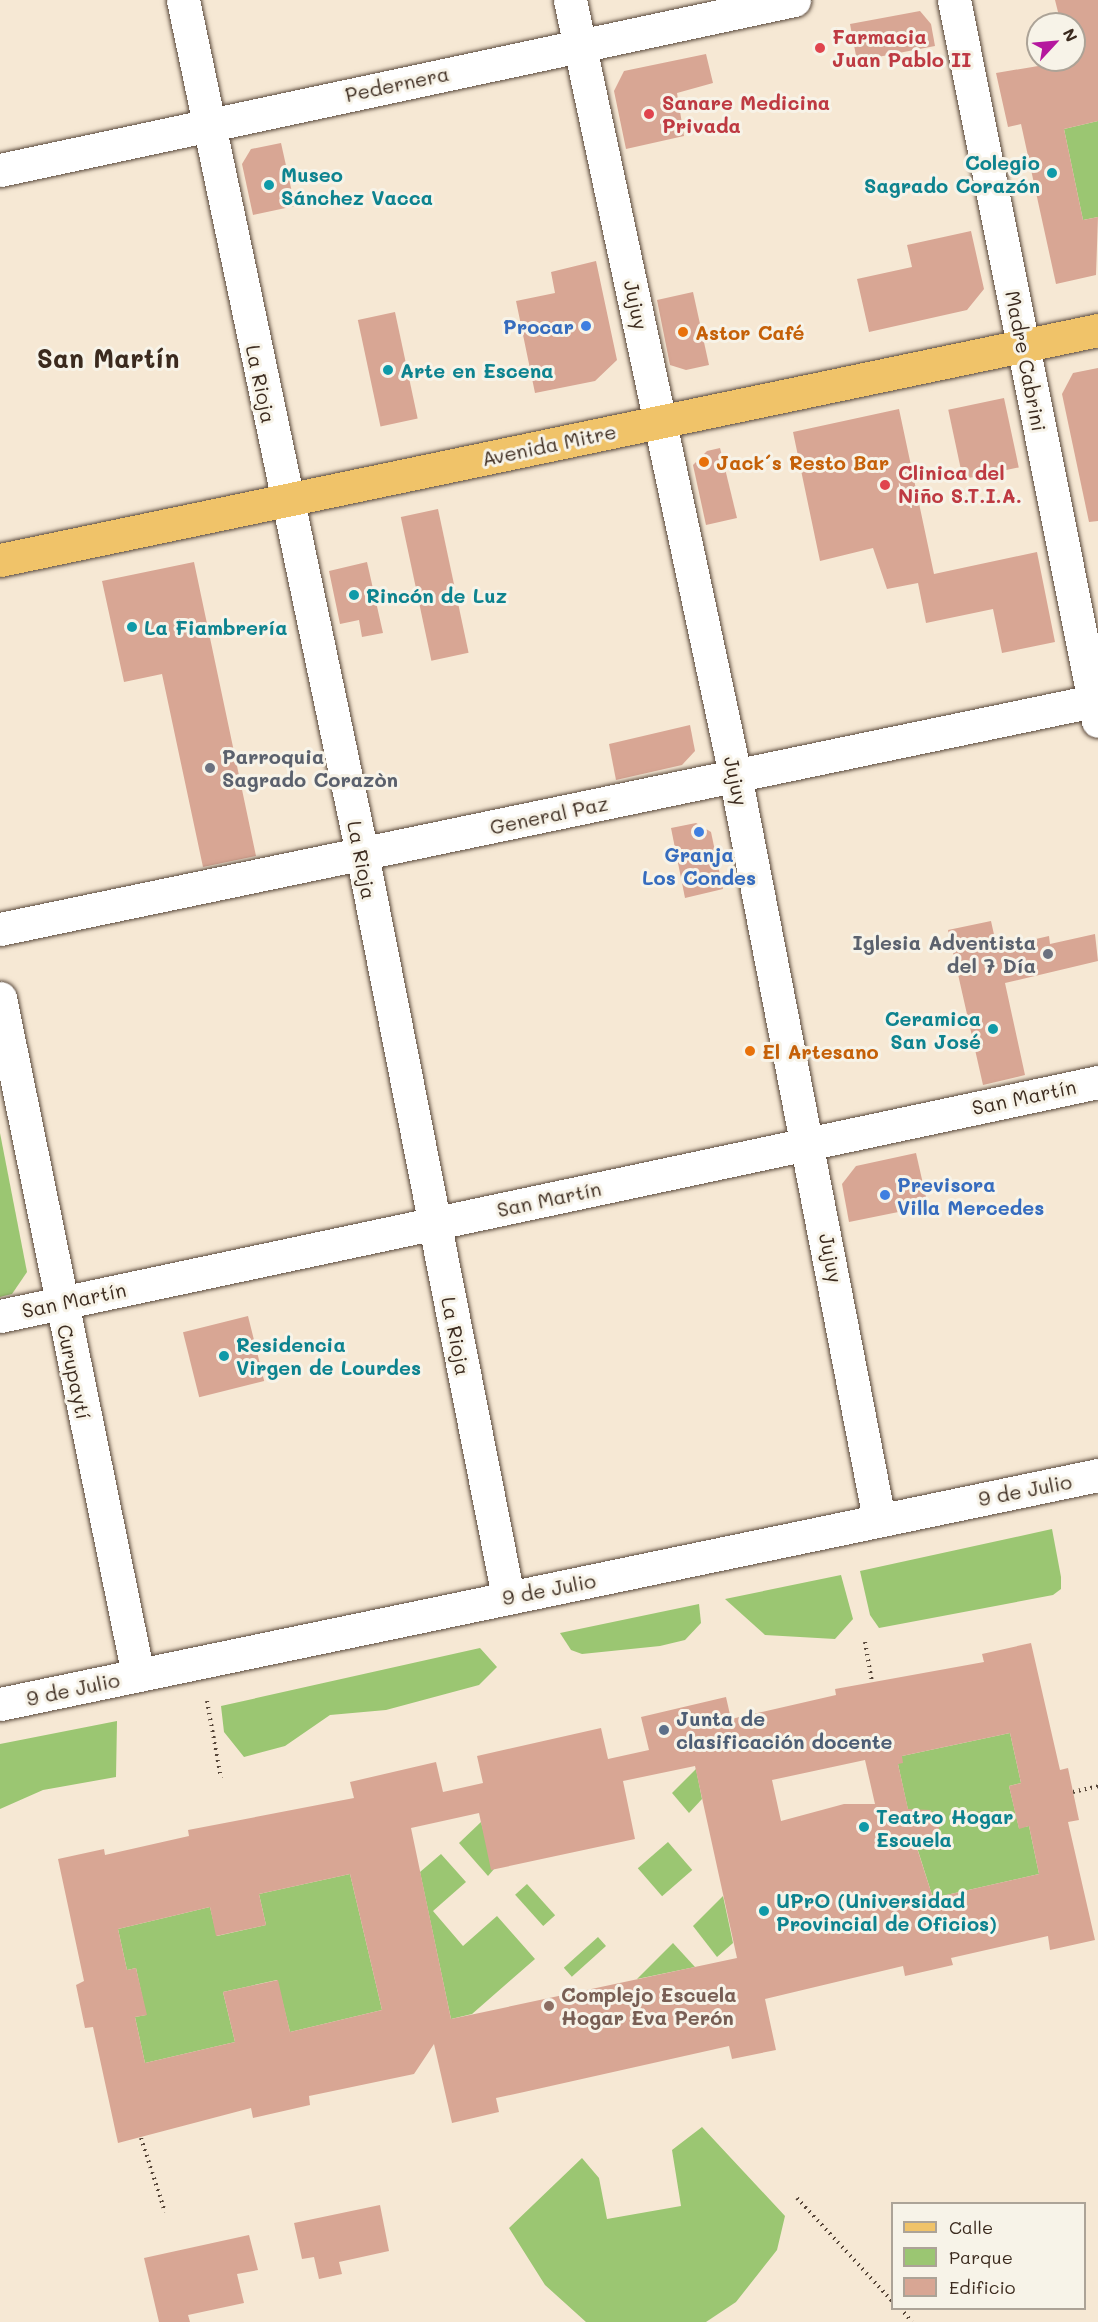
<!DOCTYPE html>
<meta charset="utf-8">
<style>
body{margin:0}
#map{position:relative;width:1098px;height:2322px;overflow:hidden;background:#f6e8d4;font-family:Mali,sans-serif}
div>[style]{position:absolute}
.green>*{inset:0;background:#9bc672;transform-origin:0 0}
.building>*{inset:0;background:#d8a694;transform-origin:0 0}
.path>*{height:4px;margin-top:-2px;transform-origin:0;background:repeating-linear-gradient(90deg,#574639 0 1.5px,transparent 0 6px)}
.roads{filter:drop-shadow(0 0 2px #574639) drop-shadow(0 0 2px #574639)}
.minor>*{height:33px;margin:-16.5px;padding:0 16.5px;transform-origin:16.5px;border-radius:16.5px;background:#fff}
.major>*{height:33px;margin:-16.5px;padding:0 16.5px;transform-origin:16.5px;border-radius:16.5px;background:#f0c369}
.dots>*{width:16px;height:16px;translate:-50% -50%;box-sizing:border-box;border:3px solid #f7f3e8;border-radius:50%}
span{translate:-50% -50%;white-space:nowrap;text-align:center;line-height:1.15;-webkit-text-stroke:6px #f7f3e8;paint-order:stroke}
.health-label{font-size:20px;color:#be3a42;font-weight:700}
.left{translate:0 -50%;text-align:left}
.street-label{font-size:20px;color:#3b2a1e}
.culture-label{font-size:20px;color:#0d838f;font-weight:700}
.right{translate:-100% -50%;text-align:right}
.shop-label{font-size:20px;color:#366cbe;font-weight:700}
.food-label{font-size:20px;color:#c56008;font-weight:700}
.worship-label{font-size:20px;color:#5b616d;font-weight:700}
.service-label{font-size:20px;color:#4e5e75;font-weight:700}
.education-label{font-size:20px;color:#785e54;font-weight:700}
.district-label{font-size:26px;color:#3b2a1e;font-weight:700}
.legend{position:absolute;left:891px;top:2202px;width:195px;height:108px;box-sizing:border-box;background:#f7f3e8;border:2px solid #aca397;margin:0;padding:8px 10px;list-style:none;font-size:18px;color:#3b2a1e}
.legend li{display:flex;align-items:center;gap:12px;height:30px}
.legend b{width:30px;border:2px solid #aca397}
.north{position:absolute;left:1026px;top:12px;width:60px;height:60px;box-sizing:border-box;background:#f7f3e8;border:2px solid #aca397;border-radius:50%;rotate:64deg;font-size:16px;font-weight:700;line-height:24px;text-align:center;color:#3b2a1e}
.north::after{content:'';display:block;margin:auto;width:21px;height:27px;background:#b5179e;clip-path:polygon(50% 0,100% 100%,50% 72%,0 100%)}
</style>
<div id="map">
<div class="green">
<div style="clip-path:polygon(1098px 121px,1098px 217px,1083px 220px,1064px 129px)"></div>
<div style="clip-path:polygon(0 1133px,27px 1272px,12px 1294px,0 1297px)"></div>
<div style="clip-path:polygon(1052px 1529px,1061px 1577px,1061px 1589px,1053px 1595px,879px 1628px,870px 1615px,860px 1571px)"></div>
<div style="clip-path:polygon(841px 1575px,853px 1619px,835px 1639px,765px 1635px,725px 1599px)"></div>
<div style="clip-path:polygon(699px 1604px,701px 1623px,685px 1640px,660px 1646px,582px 1654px,571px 1650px,560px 1633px)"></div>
<div style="clip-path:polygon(480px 1648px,497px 1667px,479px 1685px,386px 1710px,330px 1715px,285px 1746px,244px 1757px,224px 1732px,221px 1706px)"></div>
<div style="clip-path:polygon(117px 1721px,116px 1777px,43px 1790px,0 1809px,0 1744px)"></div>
<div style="clip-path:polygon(1010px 1733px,1021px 1783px,1009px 1786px,1019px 1828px,1029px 1826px,1039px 1874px,933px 1898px,914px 1838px,933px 1841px,940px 1823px,930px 1810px,910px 1819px,898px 1764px,902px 1756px)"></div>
<div style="clip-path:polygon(696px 1769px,702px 1799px,689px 1813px,672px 1793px)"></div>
<div style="clip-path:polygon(481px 1822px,494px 1869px,488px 1876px,459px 1843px)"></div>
<div style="left:668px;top:1842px;width:37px;height:40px;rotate:49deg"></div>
<div style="clip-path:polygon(441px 1854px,466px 1882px,433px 1911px,463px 1946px,497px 1916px,535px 1959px,472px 2014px,451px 2019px,420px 1872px)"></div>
<div style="clip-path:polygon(350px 1874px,382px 2010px,290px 2032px,277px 1980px,223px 1992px,235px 2042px,145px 2063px,135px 2017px,146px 2015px,136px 1968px,127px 1970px,118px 1929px,210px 1907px,217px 1936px,266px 1925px,259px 1894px)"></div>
<div style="left:527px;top:1884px;width:42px;height:16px;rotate:48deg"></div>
<div style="clip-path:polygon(723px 1896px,733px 1943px,717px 1957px,693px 1926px)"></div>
<div style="left:598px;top:1937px;width:12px;height:46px;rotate:48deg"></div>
<div style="clip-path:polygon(673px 1943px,695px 1967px,637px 1979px)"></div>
<div style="clip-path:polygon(702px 2127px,785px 2216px,777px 2250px,736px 2302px,706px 2322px,586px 2322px,545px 2285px,509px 2228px,582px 2158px,599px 2178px,607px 2219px,681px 2206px,672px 2150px)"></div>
</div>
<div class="building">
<div style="clip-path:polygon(1055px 0,1098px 0,1098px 121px,1064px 129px,1083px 220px,1098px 217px,1096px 275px,1056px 284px,1021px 124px,1008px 127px,996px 73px,1074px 60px,1074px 24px,1061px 24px)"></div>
<div style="clip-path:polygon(920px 11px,931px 24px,935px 46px,857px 61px,850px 24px)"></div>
<div style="clip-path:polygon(706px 54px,713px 83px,677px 93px,684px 136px,626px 149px,614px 91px,624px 71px)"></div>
<div style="clip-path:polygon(281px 143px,295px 206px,253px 215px,242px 164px,251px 149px)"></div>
<div style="clip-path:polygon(971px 231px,984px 289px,967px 310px,869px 332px,857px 279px,912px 267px,907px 245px)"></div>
<div style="clip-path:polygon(596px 261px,617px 360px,595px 381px,535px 393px,516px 301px,555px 293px,551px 272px)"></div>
<div style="clip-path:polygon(693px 292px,709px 365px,686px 370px,670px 365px,657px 300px)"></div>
<div style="left:395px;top:312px;width:109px;height:38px;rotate:78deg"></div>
<div style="clip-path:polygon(1098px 368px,1098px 521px,1089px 522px,1062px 394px,1073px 373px)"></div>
<div style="left:1004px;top:398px;width:71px;height:57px;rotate:78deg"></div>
<div style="clip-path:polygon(899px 409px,934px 574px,1037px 552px,1055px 642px,1002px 653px,993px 609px,926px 623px,918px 583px,887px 589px,873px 548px,820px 561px,793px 432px)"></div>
<div style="clip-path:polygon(720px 448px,737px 518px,706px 525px,693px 465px,707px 451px)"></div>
<div style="left:438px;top:509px;width:147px;height:38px;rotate:78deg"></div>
<div style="clip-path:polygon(194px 562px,256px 856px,203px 867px,162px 674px,124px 682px,102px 581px)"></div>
<div style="clip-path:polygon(367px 562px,383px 633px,362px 637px,359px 620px,340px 624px,329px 571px)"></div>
<div style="clip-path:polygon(690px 725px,695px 751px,682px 765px,616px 780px,609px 744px)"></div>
<div style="clip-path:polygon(696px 823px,711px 832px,723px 889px,685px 898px,671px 828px)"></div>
<div style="clip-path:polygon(991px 921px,997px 948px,1049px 936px,1050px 944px,1095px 934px,1098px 961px,1005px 983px,1025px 1075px,983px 1085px,948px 930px)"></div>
<div style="clip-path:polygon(916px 1153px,928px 1206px,849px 1222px,842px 1184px,856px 1166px)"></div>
<div style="left:248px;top:1316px;width:67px;height:67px;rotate:76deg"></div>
<div style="clip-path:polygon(evenodd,1031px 1643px,1060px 1770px,1068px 1768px,1079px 1820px,1068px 1822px,1095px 1940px,1050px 1950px,1048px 1936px,951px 1958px,953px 1965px,905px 1976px,903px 1966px,765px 1999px,776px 2050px,732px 2059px,729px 2046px,524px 2092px,496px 2098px,499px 2112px,452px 2123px,434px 2044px,414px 2074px,309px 2096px,310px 2105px,253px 2118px,251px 2108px,118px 2143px,93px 2027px,85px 2028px,76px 1985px,84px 1981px,58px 1859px,104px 1849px,105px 1855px,189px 1836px,188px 1830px,354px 1798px,350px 1782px,436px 1762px,443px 1792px,483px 1783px,477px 1756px,601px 1728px,608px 1759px,649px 1750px,641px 1717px,726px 1697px,731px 1719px,836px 1695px,835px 1689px,984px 1662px,982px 1654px,1031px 1643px,1010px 1733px,1021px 1783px,1009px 1786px,1019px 1829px,1029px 1826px,1039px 1874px,933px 1898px,916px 1845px,937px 1838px,940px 1823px,930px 1810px,908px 1809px,898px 1764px,903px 1763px,902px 1756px,1010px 1733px,1031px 1643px,865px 1760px,875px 1804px,844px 1804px,781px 1821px,772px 1780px,865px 1760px,1031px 1643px,695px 1766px,737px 1958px,451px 2019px,411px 1828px,479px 1813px,491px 1870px,635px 1839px,623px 1781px,695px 1766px,1031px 1643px,350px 1874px,382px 2010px,290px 2032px,278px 1980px,223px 1992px,235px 2042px,145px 2063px,135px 2017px,147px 2015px,136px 1968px,127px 1970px,118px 1929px,210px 1907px,216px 1936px,266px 1925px,259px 1894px,350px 1874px)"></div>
<div style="clip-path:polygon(380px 2205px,389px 2251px,339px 2262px,342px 2274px,319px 2279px,314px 2257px,302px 2259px,294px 2223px)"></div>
<div style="clip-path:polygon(249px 2235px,258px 2270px,237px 2274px,244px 2303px,188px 2315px,190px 2322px,159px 2322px,144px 2258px)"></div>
</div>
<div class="path">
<div style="left:865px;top:1642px;width:41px;rotate:80.1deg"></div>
<div style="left:207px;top:1701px;width:78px;rotate:79.7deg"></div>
<div style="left:1073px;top:1792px;width:26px;rotate:-13deg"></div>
<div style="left:141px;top:2138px;width:78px;rotate:72deg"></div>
<div style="left:797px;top:2198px;width:140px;rotate:47.3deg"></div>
<div style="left:900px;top:2308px;width:18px;rotate:49deg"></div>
</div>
<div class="roads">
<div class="minor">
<div style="left:183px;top:0;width:873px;rotate:78.16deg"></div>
<div style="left:362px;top:854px;width:757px;rotate:78.88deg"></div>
<div style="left:570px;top:0;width:792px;rotate:77.98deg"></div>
<div style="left:735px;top:775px;width:758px;rotate:79.05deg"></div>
<div style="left:954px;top:0;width:735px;rotate:78.71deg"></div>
<div style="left:0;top:170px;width:812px;rotate:-12.08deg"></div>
<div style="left:0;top:929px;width:1122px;rotate:-11.78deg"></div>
<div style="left:0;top:998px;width:691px;rotate:78.48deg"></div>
<div style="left:0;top:1316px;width:1123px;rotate:-12.03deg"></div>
<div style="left:0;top:1704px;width:1122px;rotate:-11.78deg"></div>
</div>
<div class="major">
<div style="left:0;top:560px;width:1122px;rotate:-11.83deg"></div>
</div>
</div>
<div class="dots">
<div style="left:820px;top:48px;background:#e0444e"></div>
<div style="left:649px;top:114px;background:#e0444e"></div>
<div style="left:1052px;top:173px;background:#0f9aa8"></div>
<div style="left:269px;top:185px;background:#0f9aa8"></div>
<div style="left:586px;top:326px;background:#3f7fe0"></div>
<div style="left:683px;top:332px;background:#e8710a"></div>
<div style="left:388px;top:370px;background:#0f9aa8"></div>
<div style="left:704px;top:462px;background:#e8710a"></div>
<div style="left:885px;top:485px;background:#e0444e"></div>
<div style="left:354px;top:595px;background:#0f9aa8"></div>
<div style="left:132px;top:627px;background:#0f9aa8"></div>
<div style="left:210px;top:768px;background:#6b7280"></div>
<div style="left:699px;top:832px;background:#3f7fe0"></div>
<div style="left:1048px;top:954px;background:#6b7280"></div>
<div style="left:993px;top:1029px;background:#0f9aa8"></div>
<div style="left:750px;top:1051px;background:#e8710a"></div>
<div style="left:885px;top:1195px;background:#3f7fe0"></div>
<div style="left:224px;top:1356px;background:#0f9aa8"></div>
<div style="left:664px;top:1730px;background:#5c6f8a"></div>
<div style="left:864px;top:1827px;background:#0f9aa8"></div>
<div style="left:764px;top:1911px;background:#0f9aa8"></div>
<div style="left:549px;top:2006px;background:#8d6e63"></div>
</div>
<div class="health-label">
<span class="left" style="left:832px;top:48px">Farmacia<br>Juan Pablo II</span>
<span class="left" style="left:662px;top:114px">Sanare Medicina<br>Privada</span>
<span class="left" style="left:898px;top:484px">Clinica del<br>Niño S.T.I.A.</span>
</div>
<div class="street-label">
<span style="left:397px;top:84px;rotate:-12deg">Pedernera</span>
<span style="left:636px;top:305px;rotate:78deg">Jujuy</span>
<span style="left:1026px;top:361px;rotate:79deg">Madre Cabrini</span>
<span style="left:261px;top:384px;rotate:78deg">La Rioja</span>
<span style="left:549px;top:445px;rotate:-12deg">Avenida Mitre</span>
<span style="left:736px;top:781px;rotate:78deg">Jujuy</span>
<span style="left:549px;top:815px;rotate:-12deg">General Paz</span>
<span style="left:362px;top:860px;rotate:79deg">La Rioja</span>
<span style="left:1024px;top:1097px;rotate:-12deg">San Martín</span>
<span style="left:549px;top:1199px;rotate:-12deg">San Martín</span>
<span style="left:831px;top:1258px;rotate:79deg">Jujuy</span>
<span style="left:74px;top:1300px;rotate:-12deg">San Martín</span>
<span style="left:456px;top:1336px;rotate:79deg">La Rioja</span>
<span style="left:74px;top:1372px;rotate:78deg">Curupaytí</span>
<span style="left:1025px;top:1490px;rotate:-11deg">9 de Julio</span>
<span style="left:549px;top:1589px;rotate:-11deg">9 de Julio</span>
<span style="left:73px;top:1689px;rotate:-12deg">9 de Julio</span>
</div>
<div class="culture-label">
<span class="right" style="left:1040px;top:174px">Colegio<br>Sagrado Corazón</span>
<span class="left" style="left:281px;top:186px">Museo<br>Sánchez Vacca</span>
<span class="left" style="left:400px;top:370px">Arte en Escena</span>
<span class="left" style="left:366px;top:595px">Rincón de Luz</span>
<span class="left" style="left:144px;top:627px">La Fiambrería</span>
<span class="right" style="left:981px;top:1030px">Ceramica<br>San José</span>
<span class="left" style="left:236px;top:1356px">Residencia<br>Virgen de Lourdes</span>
<span class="left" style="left:876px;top:1828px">Teatro Hogar<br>Escuela</span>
<span class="left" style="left:776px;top:1912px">UPrO (Universidad<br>Provincial de Oficios)</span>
</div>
<div class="shop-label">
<span class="right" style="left:574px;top:326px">Procar</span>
<span style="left:699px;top:866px">Granja<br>Los Condes</span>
<span class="left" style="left:897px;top:1196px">Previsora<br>Villa Mercedes</span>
</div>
<div class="food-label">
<span class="left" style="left:695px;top:332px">Astor Café</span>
<span class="left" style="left:716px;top:462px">Jack´s Resto Bar</span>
<span class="left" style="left:762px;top:1051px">El Artesano</span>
</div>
<div class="worship-label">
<span class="left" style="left:222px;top:768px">Parroquia<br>Sagrado Corazòn</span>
<span class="right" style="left:1036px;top:954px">Iglesia Adventista<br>del 7 Día</span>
</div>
<div class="service-label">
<span class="left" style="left:676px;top:1730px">Junta de<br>clasificación docente</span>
</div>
<div class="education-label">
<span class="left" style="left:561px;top:2006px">Complejo Escuela<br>Hogar Eva Perón</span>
</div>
<div class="district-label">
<span style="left:108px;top:359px">San Martín</span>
</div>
<ul class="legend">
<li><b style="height:8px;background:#f0c369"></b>Calle</li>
<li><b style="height:16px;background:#9bc672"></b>Parque</li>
<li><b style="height:16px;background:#d8a694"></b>Edificio</li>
</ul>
<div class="north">N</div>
</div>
